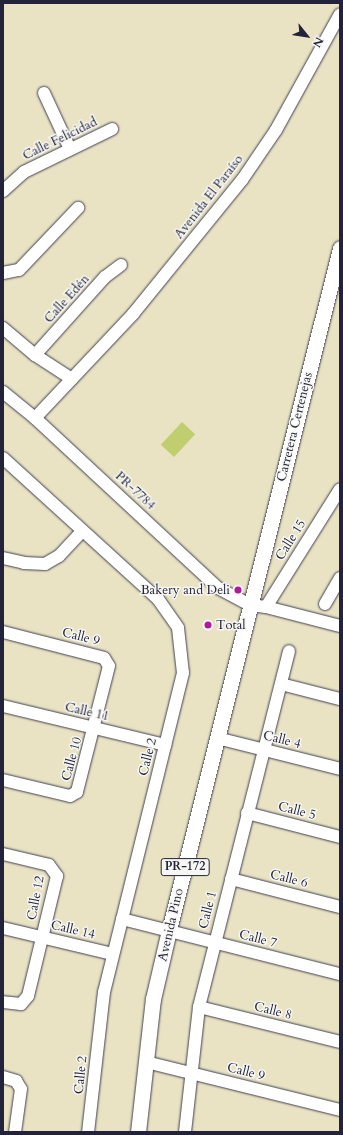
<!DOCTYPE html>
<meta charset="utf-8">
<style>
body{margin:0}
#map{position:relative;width:343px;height:1135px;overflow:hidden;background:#e9e3c4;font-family:Cardo,serif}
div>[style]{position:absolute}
.green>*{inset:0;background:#c0ce70;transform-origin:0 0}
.roads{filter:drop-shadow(0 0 1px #403f50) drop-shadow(0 0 1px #403f50)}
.minor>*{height:12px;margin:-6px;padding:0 6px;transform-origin:6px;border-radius:6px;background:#fff}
.major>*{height:15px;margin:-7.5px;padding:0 7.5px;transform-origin:7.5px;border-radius:7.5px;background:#fff}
.dots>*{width:11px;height:11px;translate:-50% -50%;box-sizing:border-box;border:2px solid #f6f6f2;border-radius:50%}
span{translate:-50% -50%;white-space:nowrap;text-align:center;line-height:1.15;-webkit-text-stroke:3px #f6f6f2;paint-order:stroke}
.shield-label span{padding:1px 3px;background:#f6f6f2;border:1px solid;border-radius:3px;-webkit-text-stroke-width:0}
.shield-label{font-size:12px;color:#22223b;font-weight:700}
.street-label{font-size:13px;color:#22223b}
.poi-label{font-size:13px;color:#22223b}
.right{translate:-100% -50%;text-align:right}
.left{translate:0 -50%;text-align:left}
.frame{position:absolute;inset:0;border:4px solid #22223b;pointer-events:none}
.north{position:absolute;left:287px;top:16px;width:40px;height:40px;-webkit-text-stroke:3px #f6f6f2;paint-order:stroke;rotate:120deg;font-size:11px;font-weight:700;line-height:16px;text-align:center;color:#22223b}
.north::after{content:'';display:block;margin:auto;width:14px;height:18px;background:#22223b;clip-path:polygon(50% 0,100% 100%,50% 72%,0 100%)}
</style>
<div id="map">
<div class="green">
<div style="left:182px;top:422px;width:18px;height:31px;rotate:43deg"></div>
</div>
<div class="roads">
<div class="minor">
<div style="left:44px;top:93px;width:62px;rotate:65.1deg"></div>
<div style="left:3px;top:191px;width:28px;rotate:-42deg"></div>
<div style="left:24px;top:172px;width:98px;rotate:-26deg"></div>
<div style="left:3px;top:273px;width:16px;rotate:-11deg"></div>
<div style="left:19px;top:270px;width:86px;rotate:-46.4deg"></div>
<div style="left:3px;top:328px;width:42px;rotate:40.2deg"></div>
<div style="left:35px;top:355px;width:44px;rotate:33deg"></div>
<div style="left:35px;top:355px;width:105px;rotate:-48.1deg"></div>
<div style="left:105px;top:277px;width:20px;rotate:-37deg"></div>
<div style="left:3px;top:392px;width:41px;rotate:39.1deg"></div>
<div style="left:35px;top:418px;width:250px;rotate:42.9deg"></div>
<div style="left:218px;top:588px;width:36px;rotate:28deg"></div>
<div style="left:250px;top:605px;width:16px;rotate:7deg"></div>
<div style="left:266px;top:607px;width:76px;rotate:14.4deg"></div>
<div style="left:35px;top:418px;width:143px;rotate:-46.7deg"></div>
<div style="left:133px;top:314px;width:173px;rotate:-50.9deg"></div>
<div style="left:242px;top:180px;width:60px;rotate:-55.8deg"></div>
<div style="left:276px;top:130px;width:132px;rotate:-61.1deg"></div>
<div style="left:3px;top:458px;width:210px;rotate:42.3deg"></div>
<div style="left:158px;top:599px;width:35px;rotate:55deg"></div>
<div style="left:178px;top:628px;width:45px;rotate:83.7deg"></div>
<div style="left:183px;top:673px;width:329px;rotate:103.9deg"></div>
<div style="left:104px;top:992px;width:141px;rotate:96.5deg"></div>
<div style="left:3px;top:558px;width:22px;rotate:13deg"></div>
<div style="left:24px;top:563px;width:21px;rotate:3deg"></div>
<div style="left:45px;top:564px;width:16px;rotate:-30deg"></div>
<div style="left:59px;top:556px;width:34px;rotate:-47deg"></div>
<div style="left:325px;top:604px;width:30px;rotate:-60deg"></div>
<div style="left:266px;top:607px;width:139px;rotate:-57.9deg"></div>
<div style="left:3px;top:632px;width:104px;rotate:14.4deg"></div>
<div style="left:104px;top:658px;width:9px;rotate:58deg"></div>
<div style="left:109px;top:666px;width:130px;rotate:104.3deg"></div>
<div style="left:77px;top:792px;width:8px;rotate:150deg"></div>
<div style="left:70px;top:796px;width:69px;rotate:-166.6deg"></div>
<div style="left:281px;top:684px;width:61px;rotate:14.3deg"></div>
<div style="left:3px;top:706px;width:167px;rotate:13.5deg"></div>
<div style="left:217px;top:738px;width:127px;rotate:14.1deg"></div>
<div style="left:247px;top:813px;width:96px;rotate:14.5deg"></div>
<div style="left:3px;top:854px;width:47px;rotate:13.4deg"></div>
<div style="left:49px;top:865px;width:14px;rotate:54deg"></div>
<div style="left:57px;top:876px;width:123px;rotate:103.6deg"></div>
<div style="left:28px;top:996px;width:11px;rotate:131deg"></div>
<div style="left:21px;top:1004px;width:18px;rotate:-174deg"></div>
<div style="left:231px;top:879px;width:113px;rotate:14.4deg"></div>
<div style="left:122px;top:919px;width:225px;rotate:14.2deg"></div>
<div style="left:3px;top:928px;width:112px;rotate:13.4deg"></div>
<div style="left:199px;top:1007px;width:145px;rotate:13.9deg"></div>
<div style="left:146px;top:1062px;width:200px;rotate:13.9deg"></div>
<div style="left:3px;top:1077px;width:14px;rotate:17deg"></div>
<div style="left:16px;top:1081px;width:9px;rotate:58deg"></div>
<div style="left:21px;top:1089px;width:43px;rotate:97.9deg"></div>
<div style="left:185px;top:1132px;width:126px;rotate:-83.6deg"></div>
<div style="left:199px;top:1007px;width:367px;rotate:-75.8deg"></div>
</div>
<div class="major">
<div style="left:138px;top:1132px;width:134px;rotate:-83.6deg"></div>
<div style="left:153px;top:999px;width:71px;rotate:-76.9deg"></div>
<div style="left:169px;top:930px;width:703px;rotate:-75.92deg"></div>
</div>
</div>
<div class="dots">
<div style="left:238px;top:590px;background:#b5179e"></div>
<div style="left:208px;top:625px;background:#b5179e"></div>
</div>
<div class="shield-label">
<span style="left:185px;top:867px">PR-172</span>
</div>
<div class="street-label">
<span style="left:60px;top:139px;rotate:-26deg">Calle Felicidad</span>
<span style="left:209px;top:197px;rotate:-52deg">Avenida El Paraíso</span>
<span style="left:67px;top:299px;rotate:-48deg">Calle Edén</span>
<span style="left:295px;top:427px;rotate:-76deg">Carretera Certenejas</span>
<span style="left:135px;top:491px;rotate:43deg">PR-7784</span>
<span style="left:291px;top:540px;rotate:-58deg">Calle 15</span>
<span style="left:81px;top:637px;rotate:14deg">Calle 9</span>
<span style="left:87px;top:712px;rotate:13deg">Calle 11</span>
<span style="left:282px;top:740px;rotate:14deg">Calle 4</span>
<span style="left:148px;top:757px;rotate:-76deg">Calle 2</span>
<span style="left:72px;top:759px;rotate:-75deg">Calle 10</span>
<span style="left:297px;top:811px;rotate:14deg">Calle 5</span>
<span style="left:289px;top:879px;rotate:14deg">Calle 6</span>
<span style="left:36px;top:898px;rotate:-79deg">Calle 12</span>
<span style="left:208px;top:910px;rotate:-76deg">Calle 1</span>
<span style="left:171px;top:925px;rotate:-77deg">Avenida Pino</span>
<span style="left:73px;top:930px;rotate:13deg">Calle 14</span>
<span style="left:258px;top:939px;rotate:14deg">Calle 7</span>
<span style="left:273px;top:1011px;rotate:14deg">Calle 8</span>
<span style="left:246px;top:1072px;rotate:14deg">Calle 9</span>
<span style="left:81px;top:1075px;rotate:-84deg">Calle 2</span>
</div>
<div class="poi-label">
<span class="right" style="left:230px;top:590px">Bakery and Deli</span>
<span class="left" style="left:216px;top:625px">Total</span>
</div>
<div class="frame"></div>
<div class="north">N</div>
</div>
